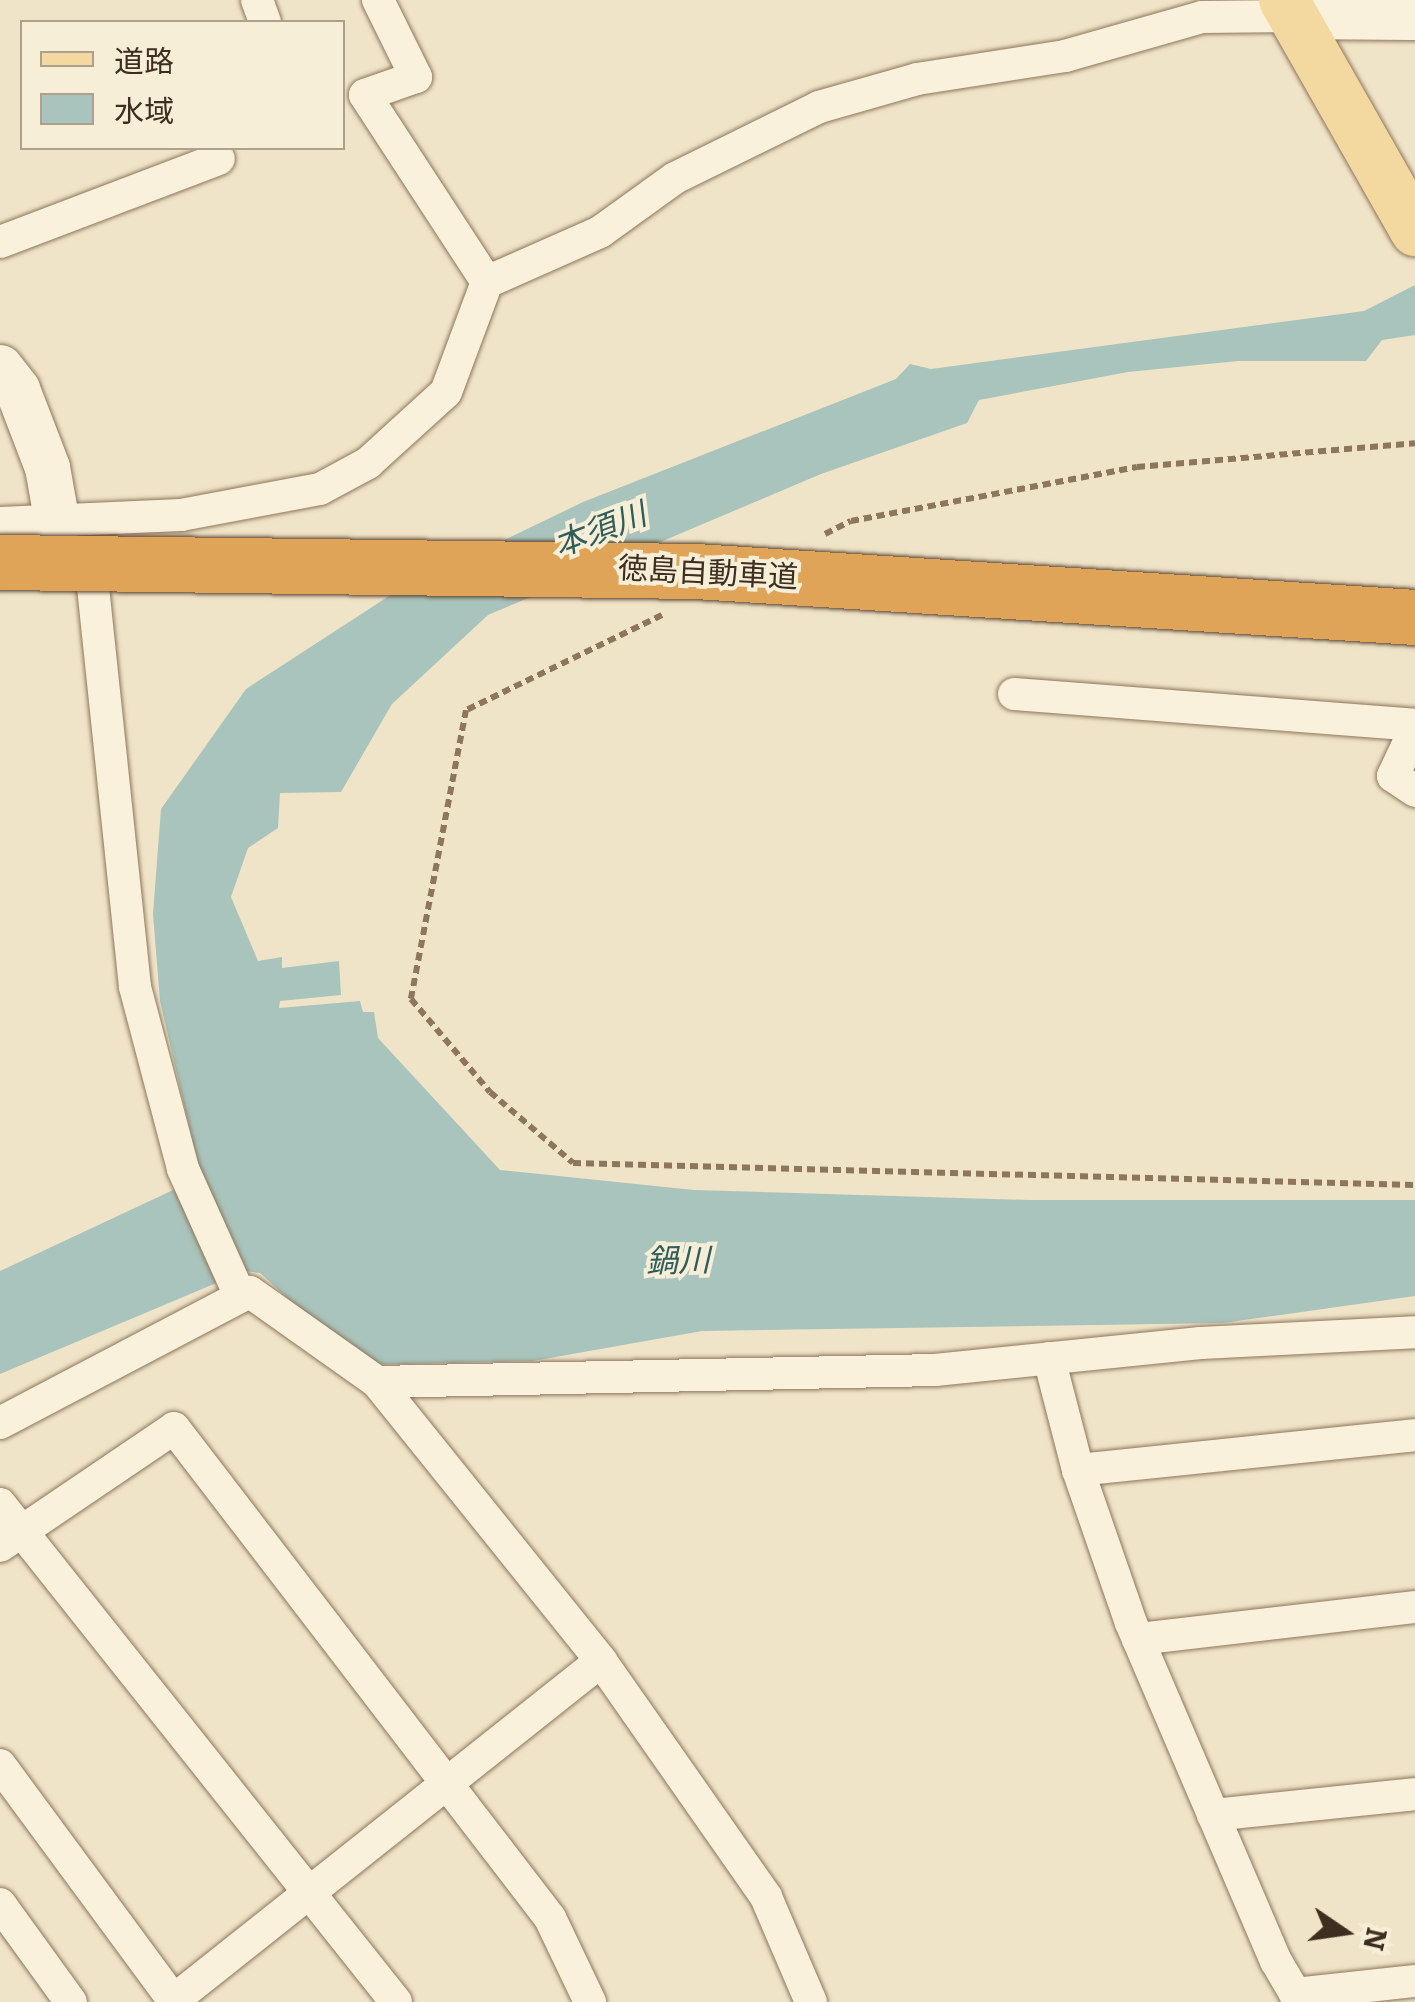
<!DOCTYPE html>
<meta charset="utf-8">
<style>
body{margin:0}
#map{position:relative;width:1415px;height:2002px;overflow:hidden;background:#f0e4c8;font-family:Bitter,"Noto Sans JP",serif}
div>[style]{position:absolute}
.water>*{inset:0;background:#a9c4bc}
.path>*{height:6px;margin-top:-3px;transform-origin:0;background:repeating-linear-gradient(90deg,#8d765c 0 8px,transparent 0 13px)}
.roads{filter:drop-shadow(0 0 2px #8d765c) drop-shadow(0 0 2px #8d765c)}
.street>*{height:32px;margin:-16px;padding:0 16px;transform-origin:16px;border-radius:16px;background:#faf1dc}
.secondary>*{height:45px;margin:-22.5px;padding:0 22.5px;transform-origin:22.5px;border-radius:22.5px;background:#faf1dc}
.primary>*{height:50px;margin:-25px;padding:0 25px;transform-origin:25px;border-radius:25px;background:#f3d9a0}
.bridges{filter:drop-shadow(0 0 2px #5b4430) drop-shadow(0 0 2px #5b4430)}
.highway-bridge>*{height:55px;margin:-27.5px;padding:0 27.5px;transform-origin:27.5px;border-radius:27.5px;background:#e0a458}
span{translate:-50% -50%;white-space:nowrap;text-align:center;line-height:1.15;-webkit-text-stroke:8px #f7eed8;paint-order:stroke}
.street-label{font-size:30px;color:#3d2e20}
.water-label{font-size:32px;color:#2f5d5a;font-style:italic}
.legend{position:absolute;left:20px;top:20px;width:325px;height:130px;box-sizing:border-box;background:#f7eed8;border:2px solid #ada18e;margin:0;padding:12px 18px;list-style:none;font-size:30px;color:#3d2e20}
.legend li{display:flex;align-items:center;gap:20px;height:50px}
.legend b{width:50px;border:2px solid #ada18e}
.north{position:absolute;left:1295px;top:1882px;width:100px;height:100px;-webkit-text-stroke:8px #f7eed8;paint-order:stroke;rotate:103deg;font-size:28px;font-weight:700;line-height:40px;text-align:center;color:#3d2e20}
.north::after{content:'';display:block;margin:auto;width:35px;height:45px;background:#3d2e20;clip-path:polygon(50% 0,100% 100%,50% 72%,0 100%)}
</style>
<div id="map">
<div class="water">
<div style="clip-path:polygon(1415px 285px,1415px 335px,1382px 340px,1366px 361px,1238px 361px,1128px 372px,979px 400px,967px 423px,821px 474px,488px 615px,392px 704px,341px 792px,280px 793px,278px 828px,248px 848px,231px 897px,258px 961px,282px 957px,282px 968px,339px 961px,341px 995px,280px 1001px,279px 1008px,360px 1001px,363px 1012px,374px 1012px,378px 1038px,500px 1170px,694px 1190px,1029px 1200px,1415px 1200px,1415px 1296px,1223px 1323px,702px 1331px,533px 1361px,361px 1365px,260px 1273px,245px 1271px,0 1374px,0 1271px,201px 1177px,160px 1001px,153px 914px,161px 809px,246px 689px,389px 596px,583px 502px,896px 379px,910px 364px,931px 369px,1364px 311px)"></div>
</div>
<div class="path">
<div style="left:825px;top:534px;width:29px;rotate:-27deg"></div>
<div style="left:851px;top:521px;width:291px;rotate:-10.7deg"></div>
<div style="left:1137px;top:467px;width:279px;rotate:-4.9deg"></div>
<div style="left:662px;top:615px;width:218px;rotate:154.1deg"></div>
<div style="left:466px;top:710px;width:294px;rotate:100.8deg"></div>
<div style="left:411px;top:999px;width:122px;rotate:49.7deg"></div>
<div style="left:490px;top:1092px;width:109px;rotate:40.5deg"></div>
<div style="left:573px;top:1163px;width:842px;rotate:1.5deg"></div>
</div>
<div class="roads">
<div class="street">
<div style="left:257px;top:0;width:23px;rotate:70deg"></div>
<div style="left:378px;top:0;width:86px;rotate:63.7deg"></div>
<div style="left:416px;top:77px;width:54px;rotate:160.6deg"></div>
<div style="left:365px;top:95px;width:223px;rotate:56.9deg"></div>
<div style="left:0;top:242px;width:234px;rotate:-20.8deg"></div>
<div style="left:0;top:523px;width:181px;rotate:-2.5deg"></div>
<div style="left:181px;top:515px;width:141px;rotate:-10.6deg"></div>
<div style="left:320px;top:489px;width:55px;rotate:-28.4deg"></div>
<div style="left:368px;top:463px;width:105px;rotate:-42.3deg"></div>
<div style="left:446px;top:392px;width:117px;rotate:-69.6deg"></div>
<div style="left:487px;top:282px;width:124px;rotate:-23.9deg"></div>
<div style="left:600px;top:232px;width:92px;rotate:-35.8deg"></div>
<div style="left:675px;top:178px;width:161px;rotate:-26.2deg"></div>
<div style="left:819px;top:107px;width:102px;rotate:-15.9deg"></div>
<div style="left:917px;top:79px;width:150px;rotate:-8.8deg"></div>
<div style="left:1065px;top:56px;width:142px;rotate:-15.9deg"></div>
<div style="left:1202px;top:17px;width:92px;rotate:-0.6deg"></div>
<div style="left:73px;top:552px;width:40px;rotate:60.3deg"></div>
<div style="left:93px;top:587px;width:402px;rotate:84deg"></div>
<div style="left:135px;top:987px;width:188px;rotate:75.2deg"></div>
<div style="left:183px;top:1169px;width:139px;rotate:65.8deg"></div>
<div style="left:1014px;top:694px;width:402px;rotate:4.4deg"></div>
<div style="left:1415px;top:729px;width:52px;rotate:115.1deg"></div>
<div style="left:1393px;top:776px;width:27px;rotate:34deg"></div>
<div style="left:1049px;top:1358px;width:116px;rotate:75.5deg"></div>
<div style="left:1078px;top:1470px;width:162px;rotate:70.9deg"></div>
<div style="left:1131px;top:1623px;width:368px;rotate:66.8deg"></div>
<div style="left:1276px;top:1961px;width:48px;rotate:59.7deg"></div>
<div style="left:377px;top:1382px;width:558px;rotate:-1.23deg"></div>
<div style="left:935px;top:1370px;width:267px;rotate:-5.8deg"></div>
<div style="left:1201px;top:1343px;width:214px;rotate:-2.9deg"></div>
<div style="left:0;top:1423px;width:282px;rotate:-27.7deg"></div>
<div style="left:250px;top:1292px;width:156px;rotate:35.3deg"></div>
<div style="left:377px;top:1382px;width:358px;rotate:51.2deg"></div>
<div style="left:601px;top:1661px;width:288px;rotate:55deg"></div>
<div style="left:766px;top:1897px;width:114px;rotate:66.8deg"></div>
<div style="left:1078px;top:1470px;width:339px;rotate:-5.9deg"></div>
<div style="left:0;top:1504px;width:636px;rotate:51.51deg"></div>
<div style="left:0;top:1546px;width:210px;rotate:-34.1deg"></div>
<div style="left:174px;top:1428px;width:618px;rotate:52.5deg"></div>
<div style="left:550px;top:1918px;width:93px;rotate:64.5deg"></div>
<div style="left:1138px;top:1639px;width:279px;rotate:-6.6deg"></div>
<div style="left:0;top:1765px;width:295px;rotate:53.6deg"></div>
<div style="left:1213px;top:1815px;width:203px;rotate:-5.9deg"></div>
<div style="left:0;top:1904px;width:121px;rotate:54.1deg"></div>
<div style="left:1295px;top:1994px;width:121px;rotate:-6.2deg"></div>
<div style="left:174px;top:2000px;width:545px;rotate:-38.45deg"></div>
</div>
<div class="secondary">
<div style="left:1294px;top:16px;width:121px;rotate:0.5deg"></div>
<div style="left:0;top:367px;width:28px;rotate:52deg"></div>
<div style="left:17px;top:389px;width:84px;rotate:69deg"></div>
<div style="left:47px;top:467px;width:57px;rotate:79.9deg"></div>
</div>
<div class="primary">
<div style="left:1284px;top:0;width:266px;rotate:60.4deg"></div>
</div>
</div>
<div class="bridges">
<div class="highway-bridge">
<div style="left:0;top:562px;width:696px;rotate:0.74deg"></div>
<div style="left:696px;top:571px;width:720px;rotate:3.66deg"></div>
</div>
</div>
<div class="street-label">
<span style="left:708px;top:573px;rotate:3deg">徳島自動車道</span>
</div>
<div class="water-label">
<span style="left:600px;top:530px;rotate:-21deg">本須川</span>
<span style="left:678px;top:1261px;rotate:-1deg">鍋川</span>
</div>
<ul class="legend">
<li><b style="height:12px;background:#f3d9a0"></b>道路</li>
<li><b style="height:28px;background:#a9c4bc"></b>水域</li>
</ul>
<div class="north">N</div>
</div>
